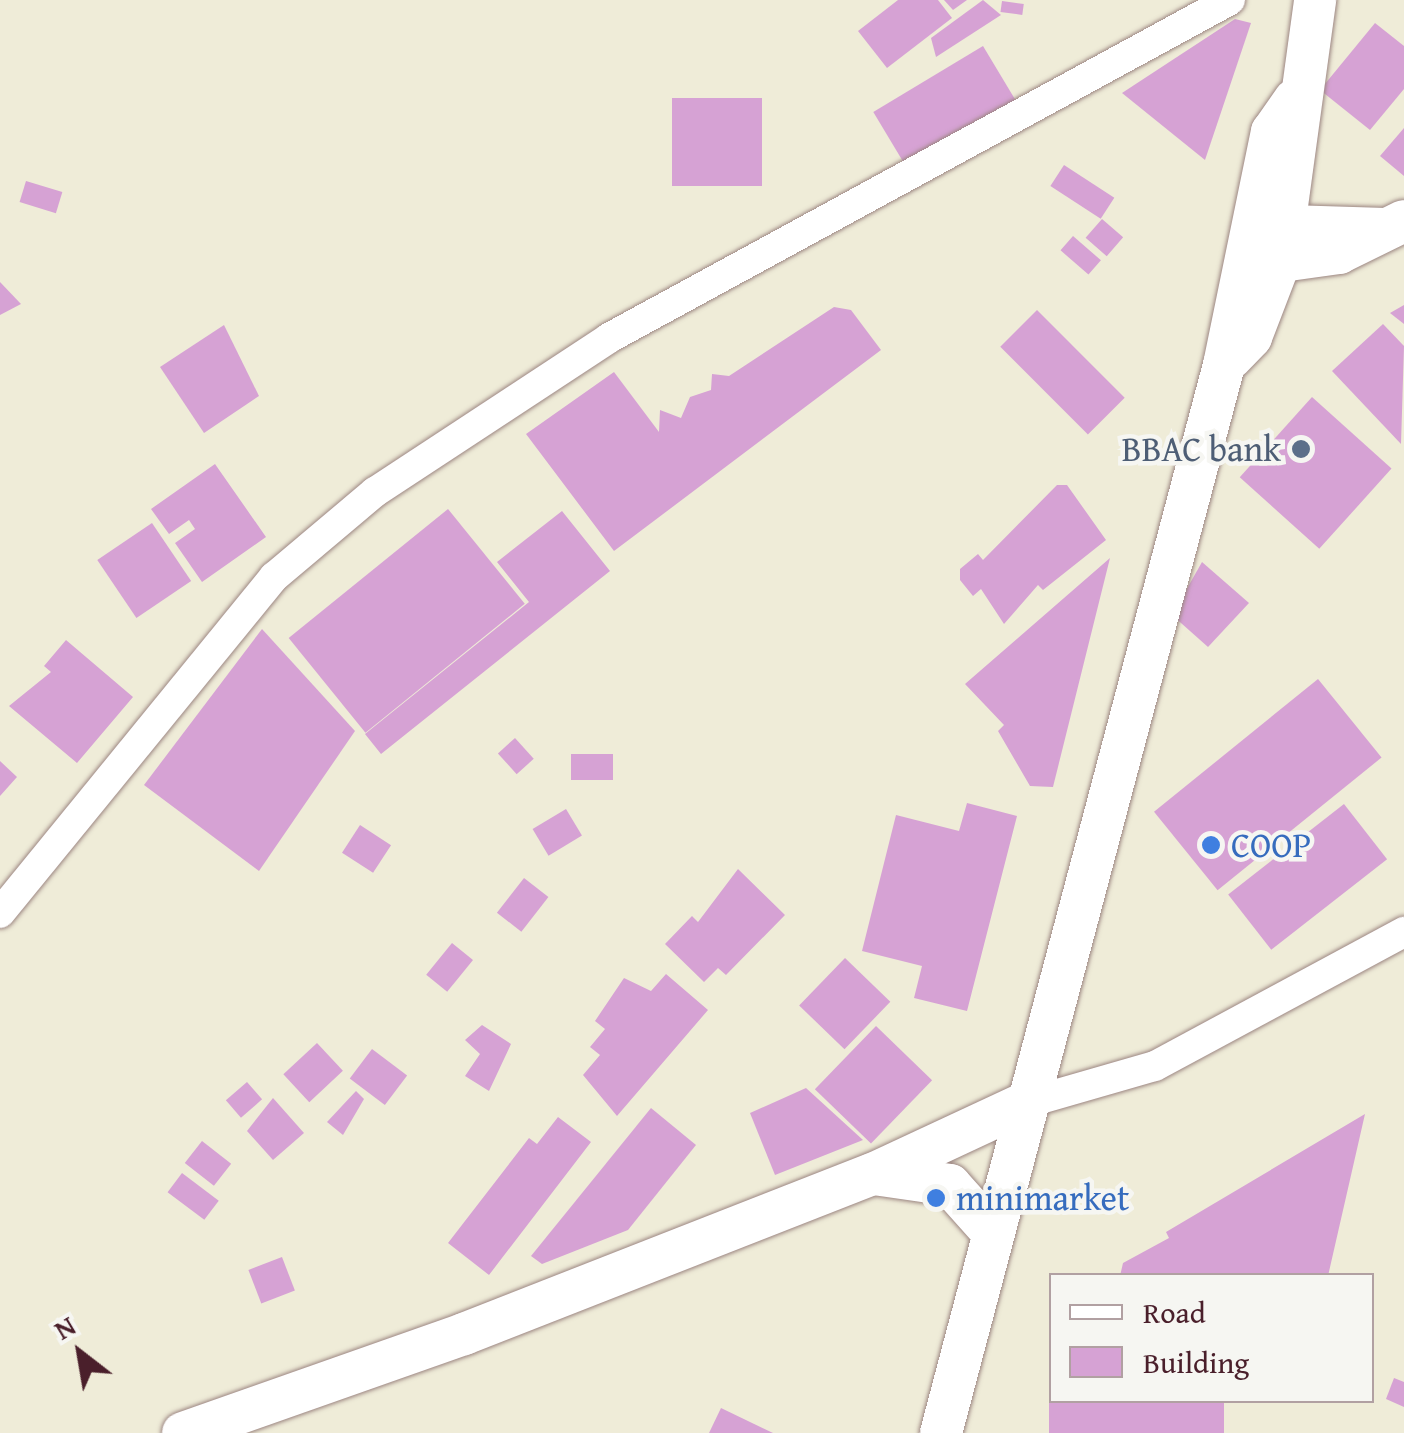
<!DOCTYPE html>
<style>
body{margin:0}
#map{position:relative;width:1404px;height:1433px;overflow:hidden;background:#efecd8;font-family:"Gentium Book Plus",serif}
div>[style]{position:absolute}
.building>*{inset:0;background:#d6a2d4;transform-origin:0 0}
.roads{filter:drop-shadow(0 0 2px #9c8682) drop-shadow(0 0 2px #9c8682)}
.minor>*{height:30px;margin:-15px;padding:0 15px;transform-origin:15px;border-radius:15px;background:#fff}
.secondary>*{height:42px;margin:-21px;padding:0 21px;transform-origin:21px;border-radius:21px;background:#fff}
.dots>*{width:28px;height:28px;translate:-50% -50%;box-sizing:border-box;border:5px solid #f6f6f2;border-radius:50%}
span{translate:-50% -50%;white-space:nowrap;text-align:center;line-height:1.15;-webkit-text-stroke:9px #f6f6f2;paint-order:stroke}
.service-label{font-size:35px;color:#4e5e75}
.right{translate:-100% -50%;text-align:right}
.shop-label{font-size:35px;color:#366cbe}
.left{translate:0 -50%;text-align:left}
.legend{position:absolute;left:1049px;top:1273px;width:325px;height:130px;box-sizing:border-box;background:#f6f6f2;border:2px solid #b1a0a2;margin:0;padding:12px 18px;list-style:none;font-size:30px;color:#4a1f2b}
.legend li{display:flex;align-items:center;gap:20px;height:50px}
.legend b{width:50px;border:2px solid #b1a0a2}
.north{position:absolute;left:30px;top:1303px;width:100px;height:100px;-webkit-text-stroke:8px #f6f6f2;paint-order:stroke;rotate:329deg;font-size:28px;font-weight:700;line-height:40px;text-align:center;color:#4a1f2b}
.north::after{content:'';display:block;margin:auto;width:35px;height:45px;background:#4a1f2b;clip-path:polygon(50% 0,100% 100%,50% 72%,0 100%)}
</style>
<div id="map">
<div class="building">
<div style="clip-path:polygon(898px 0,938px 0,952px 18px,887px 68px,858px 31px)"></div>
<div style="clip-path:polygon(944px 0,967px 0,953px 10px)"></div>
<div style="clip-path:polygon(983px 0,1001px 15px,936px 57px,931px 38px)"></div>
<div style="left:1002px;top:1px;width:22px;height:11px;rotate:8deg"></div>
<div style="clip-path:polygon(1235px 19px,1251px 23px,1205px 160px,1122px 93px)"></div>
<div style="clip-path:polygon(1375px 23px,1404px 46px,1404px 89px,1370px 130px,1320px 90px)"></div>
<div style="left:983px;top:46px;width:63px;height:128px;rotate:59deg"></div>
<div style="left:672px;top:98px;width:90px;height:88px"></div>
<div style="clip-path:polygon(1404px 128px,1404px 176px,1380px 156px)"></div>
<div style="left:1064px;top:165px;width:60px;height:25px;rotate:33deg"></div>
<div style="left:26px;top:181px;width:38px;height:22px;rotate:17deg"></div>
<div style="left:1102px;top:219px;width:28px;height:25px;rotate:41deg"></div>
<div style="left:1073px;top:236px;width:37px;height:19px;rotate:41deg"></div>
<div style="clip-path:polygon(0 282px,21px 304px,0 315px)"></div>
<div style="clip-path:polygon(1404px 305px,1404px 324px,1390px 313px)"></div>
<div style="clip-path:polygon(834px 307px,851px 310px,881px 350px,614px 551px,526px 434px,614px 372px,659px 432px,660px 410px,681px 418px,690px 397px,711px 390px,712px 374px,729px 376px)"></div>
<div style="left:1037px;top:310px;width:124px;height:52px;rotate:45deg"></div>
<div style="clip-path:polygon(1383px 324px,1404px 346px,1401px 444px,1332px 371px)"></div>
<div style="clip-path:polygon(224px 325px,259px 396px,204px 433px,160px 367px)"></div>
<div style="left:1312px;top:397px;width:107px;height:108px;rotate:42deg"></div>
<div style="clip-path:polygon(215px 464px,266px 537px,202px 582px,175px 543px,195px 529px,189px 520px,169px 534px,151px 509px)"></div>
<div style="clip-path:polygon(1057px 485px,1067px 485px,1106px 540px,1043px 590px,1038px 585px,1004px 624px,981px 589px,973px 596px,960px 580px,960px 569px,978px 554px,983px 560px)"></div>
<div style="left:448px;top:509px;width:122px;height:205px;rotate:51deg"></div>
<div style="clip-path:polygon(562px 511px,610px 571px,381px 754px,365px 734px,529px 602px,497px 562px)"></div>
<div style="left:152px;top:523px;width:70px;height:66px;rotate:56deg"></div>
<div style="clip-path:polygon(1110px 558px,1053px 787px,1030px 786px,998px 731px,1004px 725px,965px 684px)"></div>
<div style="clip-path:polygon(1202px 562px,1249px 603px,1208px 647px,1172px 615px)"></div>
<div style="clip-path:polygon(262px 629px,355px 731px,259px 871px,144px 785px)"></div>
<div style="clip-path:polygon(66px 640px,133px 697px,77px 763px,9px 706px,51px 672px,44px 666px)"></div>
<div style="left:1318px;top:679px;width:101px;height:211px;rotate:51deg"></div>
<div style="left:515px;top:738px;width:28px;height:23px;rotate:48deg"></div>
<div style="left:613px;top:754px;width:26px;height:42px;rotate:90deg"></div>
<div style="clip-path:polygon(0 761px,17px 777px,0 796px)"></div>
<div style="clip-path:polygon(967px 803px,1017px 816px,967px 1011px,914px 998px,922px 966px,862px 951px,896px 815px,959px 831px)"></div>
<div style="left:1344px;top:804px;width:70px;height:147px;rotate:52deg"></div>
<div style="left:566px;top:809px;width:31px;height:39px;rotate:59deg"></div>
<div style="left:360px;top:825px;width:37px;height:33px;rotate:33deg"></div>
<div style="clip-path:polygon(738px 869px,785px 915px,726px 975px,718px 968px,704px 982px,665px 944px,692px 916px,698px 922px)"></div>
<div style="left:524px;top:878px;width:31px;height:44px;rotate:38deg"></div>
<div style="left:452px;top:943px;width:27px;height:41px;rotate:39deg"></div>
<div style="left:845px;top:958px;width:63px;height:66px;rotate:44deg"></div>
<div style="clip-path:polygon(666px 974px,708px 1010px,617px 1116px,583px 1075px,600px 1055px,590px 1047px,605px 1029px,595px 1021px,624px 978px,651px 991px)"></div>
<div style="clip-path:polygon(482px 1025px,511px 1044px,489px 1091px,465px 1076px,480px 1054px,465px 1040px)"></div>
<div style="left:876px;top:1026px;width:78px;height:88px;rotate:44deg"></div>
<div style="left:317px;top:1043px;width:38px;height:46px;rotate:47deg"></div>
<div style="left:372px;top:1049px;width:44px;height:37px;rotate:37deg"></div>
<div style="left:247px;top:1082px;width:23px;height:28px;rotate:49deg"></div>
<div style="clip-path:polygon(806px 1088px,863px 1140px,775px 1175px,750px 1113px)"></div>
<div style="clip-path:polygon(356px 1091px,364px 1099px,343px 1135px,327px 1122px)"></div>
<div style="clip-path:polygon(273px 1098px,304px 1133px,273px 1160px,247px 1131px)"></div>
<div style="clip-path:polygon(651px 1108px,696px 1145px,628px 1230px,542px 1264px,531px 1256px)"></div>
<div style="clip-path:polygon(1365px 1114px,1328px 1276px,1120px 1276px,1123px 1263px,1169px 1238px,1166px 1232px)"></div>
<div style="clip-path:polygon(558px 1117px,591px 1142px,489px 1275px,448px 1243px,529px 1138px,537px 1144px)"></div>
<div style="left:202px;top:1141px;width:37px;height:28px;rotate:38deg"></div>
<div style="left:182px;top:1173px;width:46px;height:24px;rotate:37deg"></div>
<div style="left:282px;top:1257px;width:36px;height:36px;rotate:69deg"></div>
<div style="clip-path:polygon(1394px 1378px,1404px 1382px,1404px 1407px,1386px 1399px)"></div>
<div style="left:1049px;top:1400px;width:175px;height:34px"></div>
<div style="clip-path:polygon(721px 1408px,773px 1433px,709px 1433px)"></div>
</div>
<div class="roads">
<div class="minor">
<div style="left:0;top:913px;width:434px;rotate:-50.8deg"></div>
<div style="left:274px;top:577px;width:132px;rotate:-40.1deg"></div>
<div style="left:375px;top:492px;width:280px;rotate:-33.3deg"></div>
<div style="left:609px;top:338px;width:707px;rotate:-28.56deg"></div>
<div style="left:1023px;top:1104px;width:137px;rotate:-16.1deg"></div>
<div style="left:1155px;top:1066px;width:283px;rotate:-28.3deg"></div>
</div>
<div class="secondary">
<div style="left:1256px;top:225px;width:129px;rotate:1.8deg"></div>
<div style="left:1253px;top:265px;width:87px;rotate:-7.9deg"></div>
<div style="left:1339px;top:253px;width:72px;rotate:-26.2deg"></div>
<div style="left:1231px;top:358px;width:29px;rotate:-46deg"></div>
<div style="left:1251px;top:337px;width:78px;rotate:-69deg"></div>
<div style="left:1279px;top:264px;width:266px;rotate:-82.2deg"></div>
<div style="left:874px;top:1174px;width:77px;rotate:8.2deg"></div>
<div style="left:950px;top:1185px;width:63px;rotate:48.2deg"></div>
<div style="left:183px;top:1433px;width:298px;rotate:-19.4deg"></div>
<div style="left:464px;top:1334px;width:439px;rotate:-21.4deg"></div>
<div style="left:873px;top:1174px;width:166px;rotate:-25deg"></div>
<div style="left:941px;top:1433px;width:1105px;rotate:-75.16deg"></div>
<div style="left:1224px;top:365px;width:238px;rotate:-78.4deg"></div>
<div style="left:1272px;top:132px;width:39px;rotate:-55deg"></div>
</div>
</div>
<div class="dots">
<div style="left:1301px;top:449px;background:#5c6f8a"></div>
<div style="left:1211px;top:845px;background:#3f7fe0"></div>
<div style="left:936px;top:1198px;background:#3f7fe0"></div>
</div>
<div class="service-label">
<span class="right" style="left:1281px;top:449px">BBAC bank</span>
</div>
<div class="shop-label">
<span class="left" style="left:1231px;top:845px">COOP</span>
<span class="left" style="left:956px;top:1198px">minimarket</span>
</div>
<ul class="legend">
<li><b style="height:12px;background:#fff"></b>Road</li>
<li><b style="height:28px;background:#d6a2d4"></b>Building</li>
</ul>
<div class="north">N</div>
</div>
